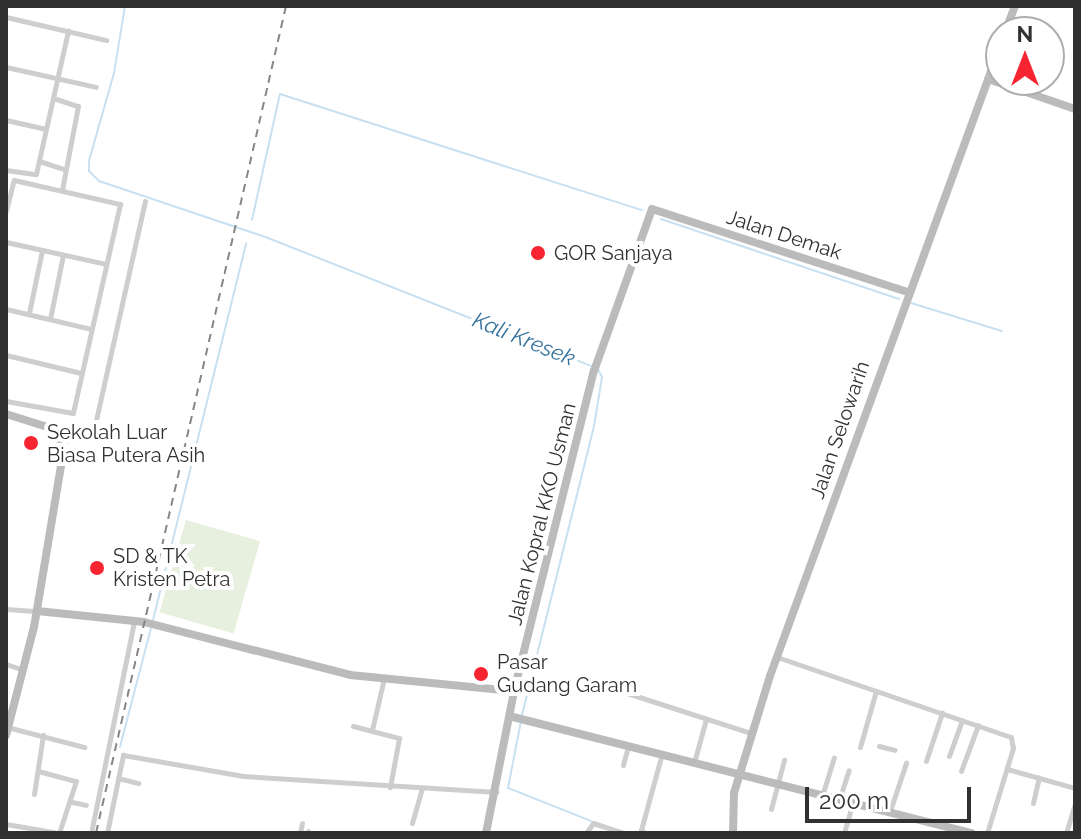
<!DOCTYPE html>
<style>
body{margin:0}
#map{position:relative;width:1081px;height:839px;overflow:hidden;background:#fff;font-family:Raleway,sans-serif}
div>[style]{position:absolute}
.green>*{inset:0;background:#e7efde;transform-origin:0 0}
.stream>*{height:2px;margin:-1px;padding:0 1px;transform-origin:1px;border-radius:1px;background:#c9e0f0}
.street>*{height:5px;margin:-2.5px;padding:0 2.5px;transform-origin:2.5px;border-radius:2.5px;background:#cecece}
.secondary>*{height:8px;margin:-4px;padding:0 4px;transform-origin:4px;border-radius:4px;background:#bbb}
.rail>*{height:2px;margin-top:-1px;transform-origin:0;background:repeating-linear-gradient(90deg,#868686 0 8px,transparent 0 14px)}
.dots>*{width:22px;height:22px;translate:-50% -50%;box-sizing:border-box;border:4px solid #fff;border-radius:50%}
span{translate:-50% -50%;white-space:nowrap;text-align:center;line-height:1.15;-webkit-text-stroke:8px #fff;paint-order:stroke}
.street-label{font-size:20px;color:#313131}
.poi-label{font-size:20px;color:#313131}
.left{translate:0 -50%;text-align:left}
.water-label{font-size:22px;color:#35739d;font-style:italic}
.frame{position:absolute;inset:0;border:8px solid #313131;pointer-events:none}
.north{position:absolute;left:985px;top:16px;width:80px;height:80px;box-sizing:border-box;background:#fff;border:2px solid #adadad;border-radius:50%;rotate:0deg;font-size:22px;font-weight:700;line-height:32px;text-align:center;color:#313131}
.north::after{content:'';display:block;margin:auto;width:28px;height:36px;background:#f72431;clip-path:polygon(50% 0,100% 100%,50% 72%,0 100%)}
.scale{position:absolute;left:805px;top:787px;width:166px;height:36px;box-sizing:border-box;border:4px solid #313131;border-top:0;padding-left:10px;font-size:24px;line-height:28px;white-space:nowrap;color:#313131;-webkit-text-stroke:6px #fff;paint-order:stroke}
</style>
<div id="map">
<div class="green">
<div style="left:186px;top:520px;width:77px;height:96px;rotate:16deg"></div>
<div style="left:121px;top:545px;width:19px;height:31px;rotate:6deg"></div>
</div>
<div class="stream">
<div style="left:125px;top:6px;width:68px;rotate:99.3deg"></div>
<div style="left:114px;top:73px;width:91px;rotate:105.9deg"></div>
<div style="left:89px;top:161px;width:10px;rotate:90deg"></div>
<div style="left:89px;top:171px;width:14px;rotate:45deg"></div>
<div style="left:99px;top:181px;width:178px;rotate:18.6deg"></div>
<div style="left:268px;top:238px;width:348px;rotate:21.6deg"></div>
<div style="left:661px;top:219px;width:251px;rotate:18.6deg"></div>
<div style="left:252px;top:220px;width:129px;rotate:-77.5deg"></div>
<div style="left:280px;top:94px;width:380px;rotate:17.8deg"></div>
<div style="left:911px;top:303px;width:95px;rotate:17.1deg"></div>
<div style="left:153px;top:620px;width:388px;rotate:-76.1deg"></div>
<div style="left:522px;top:715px;width:298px;rotate:-76deg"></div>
<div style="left:594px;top:426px;width:50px;rotate:-80.7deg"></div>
<div style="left:602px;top:377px;width:9px;rotate:-117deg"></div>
<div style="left:521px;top:721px;width:68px;rotate:101deg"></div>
<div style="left:508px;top:788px;width:89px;rotate:21.7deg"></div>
<div style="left:120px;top:747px;width:123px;rotate:-75.4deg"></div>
</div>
<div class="street">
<div style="left:6px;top:17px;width:103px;rotate:13deg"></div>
<div style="left:6px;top:67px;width:92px;rotate:12.5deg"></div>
<div style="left:53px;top:98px;width:26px;rotate:18deg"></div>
<div style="left:78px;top:106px;width:86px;rotate:100.8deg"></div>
<div style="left:6px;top:120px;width:41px;rotate:12.7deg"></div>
<div style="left:39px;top:161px;width:28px;rotate:18deg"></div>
<div style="left:6px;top:170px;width:30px;rotate:8deg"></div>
<div style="left:36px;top:174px;width:147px;rotate:-77.4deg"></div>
<div style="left:6px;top:211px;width:32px;rotate:-76deg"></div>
<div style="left:14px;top:180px;width:109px;rotate:12.8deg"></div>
<div style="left:120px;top:204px;width:214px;rotate:102.7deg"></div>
<div style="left:73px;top:413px;width:68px;rotate:-169.8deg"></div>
<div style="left:6px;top:242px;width:102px;rotate:12.4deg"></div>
<div style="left:6px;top:309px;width:87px;rotate:13.2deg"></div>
<div style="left:29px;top:313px;width:64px;rotate:-78.3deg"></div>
<div style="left:50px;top:319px;width:65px;rotate:-78.5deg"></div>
<div style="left:6px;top:355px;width:77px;rotate:13.5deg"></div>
<div style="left:61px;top:441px;width:31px;rotate:-6deg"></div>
<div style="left:92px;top:438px;width:243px;rotate:-77.4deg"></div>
<div style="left:6px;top:609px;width:31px;rotate:4deg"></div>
<div style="left:777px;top:657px;width:247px;rotate:18.9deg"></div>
<div style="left:1011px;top:737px;width:11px;rotate:80deg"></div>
<div style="left:1013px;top:748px;width:89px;rotate:107deg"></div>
<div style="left:6px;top:664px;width:18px;rotate:19deg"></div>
<div style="left:596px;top:683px;width:163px;rotate:17.9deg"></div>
<div style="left:353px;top:726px;width:48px;rotate:14.6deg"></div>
<div style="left:399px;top:738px;width:50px;rotate:100.4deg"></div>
<div style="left:7px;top:727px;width:80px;rotate:14.6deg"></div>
<div style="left:372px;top:730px;width:53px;rotate:-77deg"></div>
<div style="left:879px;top:746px;width:16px;rotate:14deg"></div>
<div style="left:860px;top:747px;width:58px;rotate:-74.1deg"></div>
<div style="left:949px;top:756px;width:38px;rotate:-70deg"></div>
<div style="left:695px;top:759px;width:41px;rotate:-74.6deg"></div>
<div style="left:926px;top:761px;width:51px;rotate:-71.6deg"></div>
<div style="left:623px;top:765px;width:20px;rotate:-75deg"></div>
<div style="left:1007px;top:769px;width:71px;rotate:15.6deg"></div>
<div style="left:38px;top:771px;width:39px;rotate:15deg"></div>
<div style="left:76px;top:781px;width:55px;rotate:108.1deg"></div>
<div style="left:961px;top:771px;width:49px;rotate:-69.7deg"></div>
<div style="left:118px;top:778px;width:21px;rotate:14deg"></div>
<div style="left:823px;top:793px;width:37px;rotate:-73deg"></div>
<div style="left:34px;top:794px;width:60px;rotate:-81.3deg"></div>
<div style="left:840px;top:797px;width:28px;rotate:-72deg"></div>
<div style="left:72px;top:802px;width:14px;rotate:12deg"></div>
<div style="left:1033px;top:803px;width:26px;rotate:-77deg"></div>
<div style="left:771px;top:809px;width:51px;rotate:-75.1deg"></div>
<div style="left:890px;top:811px;width:51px;rotate:-71.6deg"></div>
<div style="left:412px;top:823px;width:36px;rotate:-74deg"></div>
<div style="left:6px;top:824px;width:53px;rotate:9.8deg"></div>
<div style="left:91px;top:833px;width:215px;rotate:-78.5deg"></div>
<div style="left:107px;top:833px;width:80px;rotate:-78.4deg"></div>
<div style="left:123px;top:755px;width:122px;rotate:9.9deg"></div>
<div style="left:243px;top:776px;width:254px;rotate:3.6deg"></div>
<div style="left:300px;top:833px;width:10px;rotate:-79deg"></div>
<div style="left:308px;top:833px;width:2px;rotate:-90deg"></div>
<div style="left:586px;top:833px;width:12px;rotate:-55deg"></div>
<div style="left:593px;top:823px;width:32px;rotate:18deg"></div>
<div style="left:645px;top:833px;width:5px;rotate:-143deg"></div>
<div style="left:641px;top:830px;width:80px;rotate:-74.7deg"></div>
<div style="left:844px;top:833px;width:32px;rotate:-74deg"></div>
<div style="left:1066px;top:833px;width:30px;rotate:-73deg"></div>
</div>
<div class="secondary">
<div style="left:1005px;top:32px;width:28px;rotate:-69deg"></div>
<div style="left:988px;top:79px;width:92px;rotate:19deg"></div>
<div style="left:6px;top:414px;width:50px;rotate:17.4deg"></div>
<div style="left:54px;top:429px;width:27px;rotate:70deg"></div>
<div style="left:63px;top:454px;width:175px;rotate:99.5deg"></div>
<div style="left:34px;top:627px;width:112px;rotate:104.5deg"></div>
<div style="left:37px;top:611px;width:108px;rotate:5.9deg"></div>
<div style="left:144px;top:622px;width:213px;rotate:14.4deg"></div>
<div style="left:350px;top:675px;width:165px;rotate:5.6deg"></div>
<div style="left:513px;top:717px;width:473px;rotate:14.2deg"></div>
<div style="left:486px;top:833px;width:145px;rotate:-78.8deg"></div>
<div style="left:514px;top:691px;width:330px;rotate:-76deg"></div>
<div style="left:594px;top:371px;width:172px;rotate:-70.3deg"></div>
<div style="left:652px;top:209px;width:268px;rotate:18deg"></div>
<div style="left:733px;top:833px;width:40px;rotate:-88.6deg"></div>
<div style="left:734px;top:793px;width:122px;rotate:-72.9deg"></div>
<div style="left:770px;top:676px;width:673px;rotate:-69.92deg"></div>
</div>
<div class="rail">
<div style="left:96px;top:833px;width:849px;rotate:-77.06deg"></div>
</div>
<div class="dots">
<div style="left:538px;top:253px;background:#f72431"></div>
<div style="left:31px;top:443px;background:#f72431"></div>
<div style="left:97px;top:568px;background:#f72431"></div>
<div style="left:481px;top:674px;background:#f72431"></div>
</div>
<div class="street-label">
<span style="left:784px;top:235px;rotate:18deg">Jalan Demak</span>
<span style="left:840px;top:430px;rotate:-71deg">Jalan Selowarih</span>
<span style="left:542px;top:514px;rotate:-76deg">Jalan Kopral KKO Usman</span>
</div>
<div class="poi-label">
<span class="left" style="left:554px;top:253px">GOR Sanjaya</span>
<span class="left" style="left:47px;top:444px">Sekolah Luar<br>Biasa Putera Asih</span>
<span class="left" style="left:113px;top:568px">SD &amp; TK<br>Kristen Petra</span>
<span class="left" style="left:497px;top:674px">Pasar<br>Gudang Garam</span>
</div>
<div class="water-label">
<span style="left:524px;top:339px;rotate:22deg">Kali Kresek</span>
</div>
<div class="frame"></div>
<div class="north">N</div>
<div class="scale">200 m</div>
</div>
